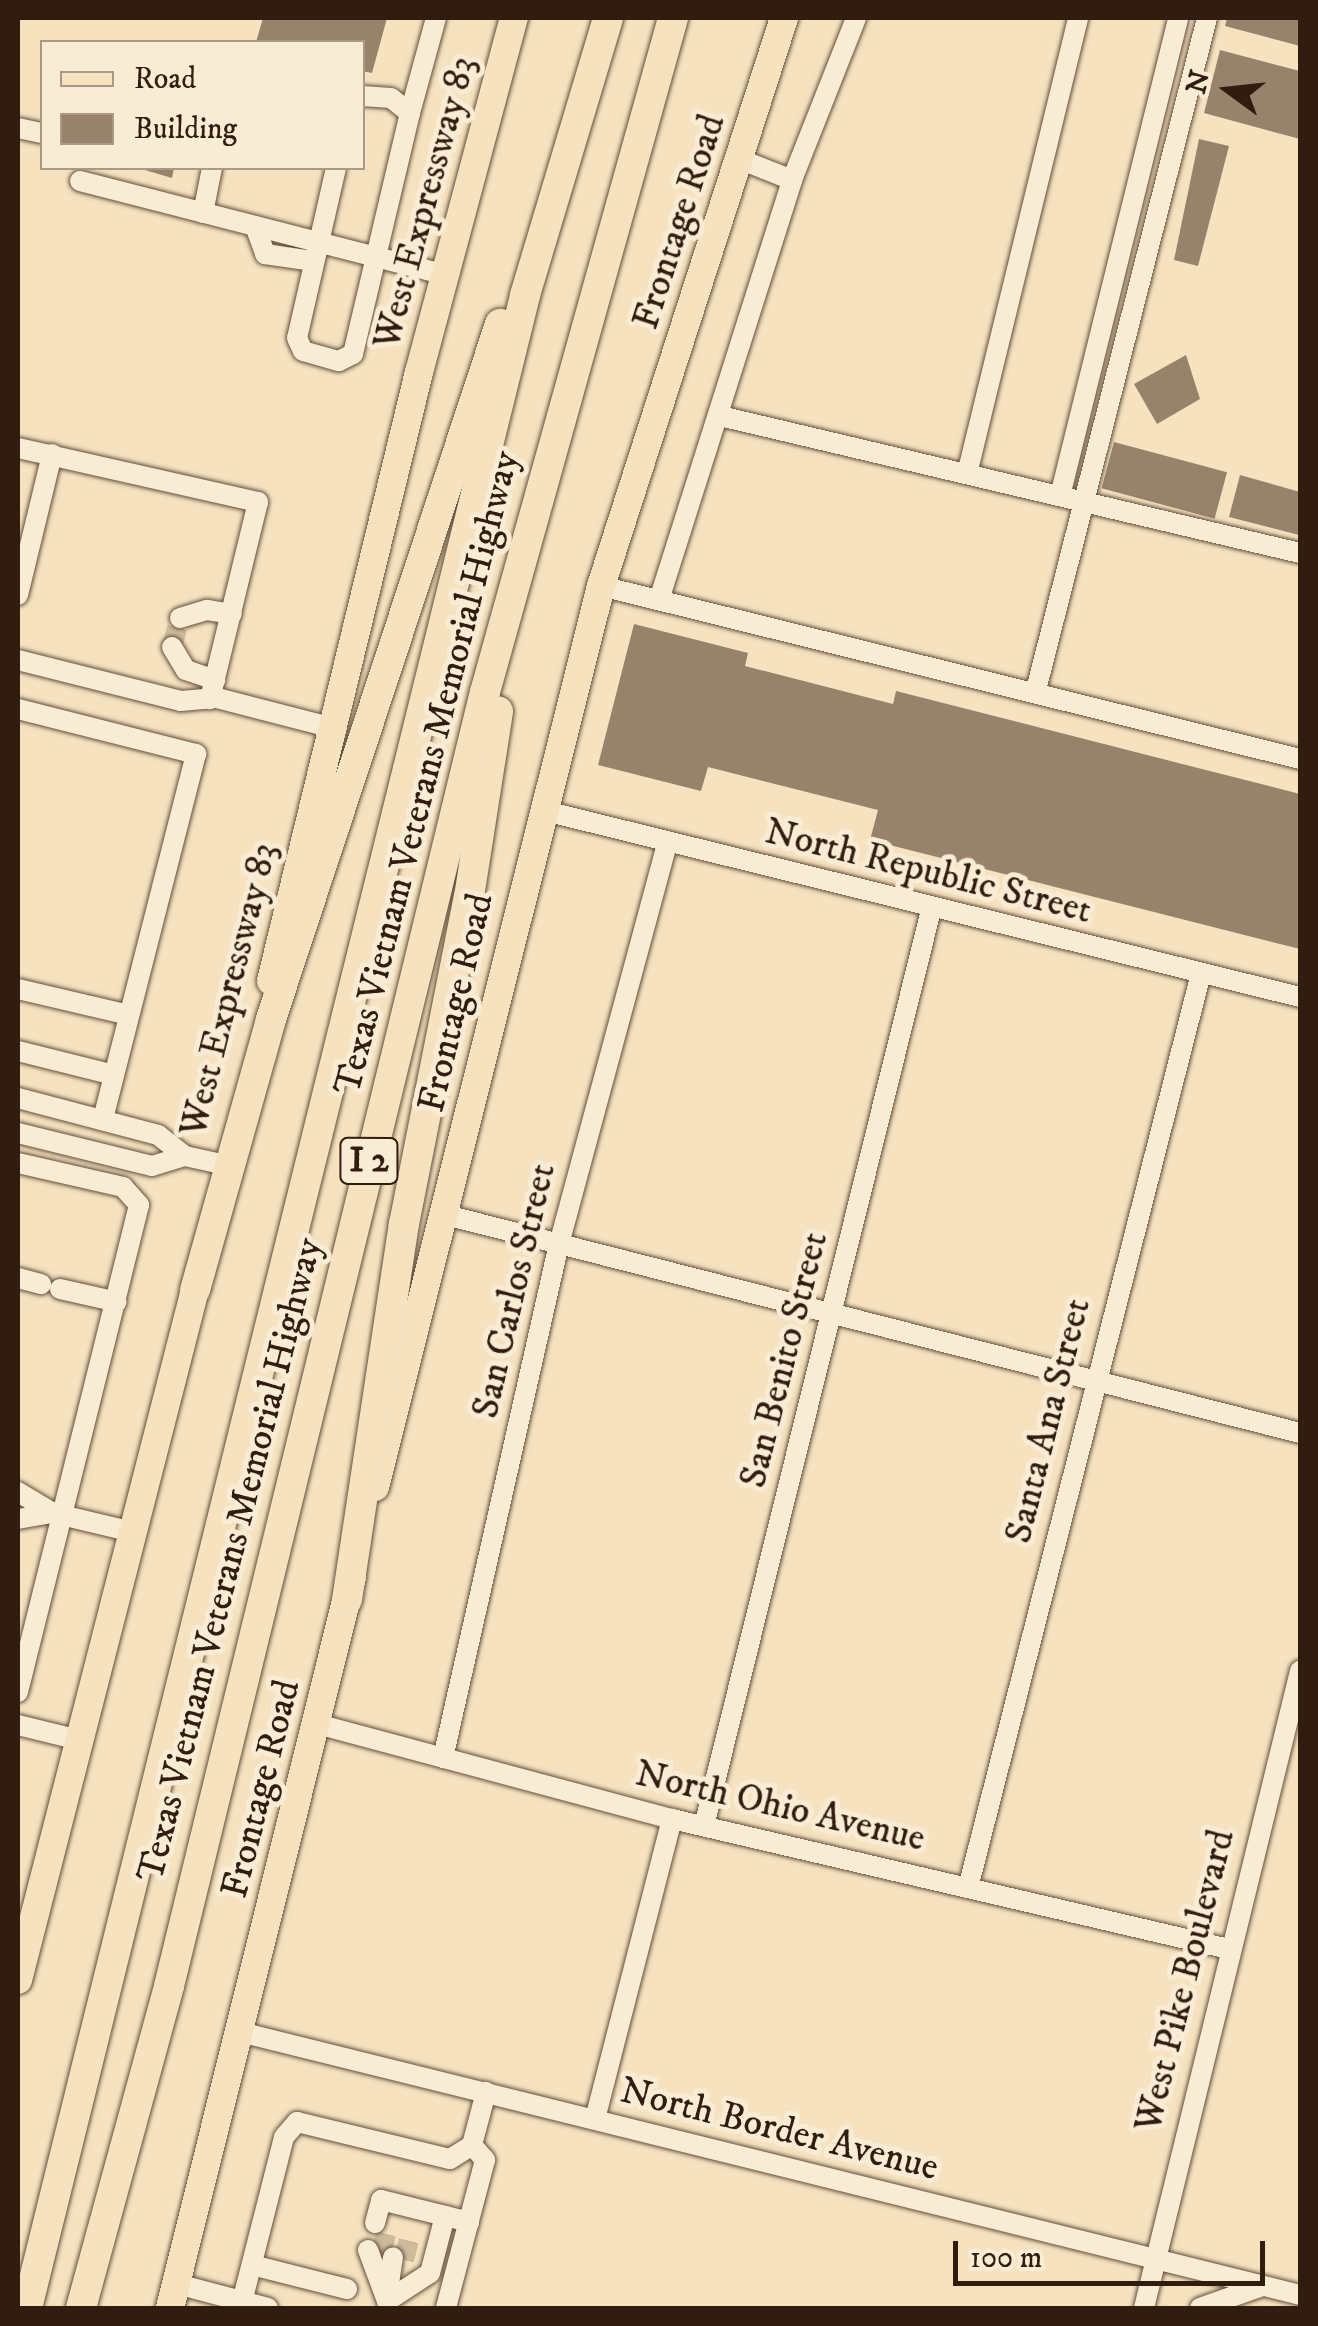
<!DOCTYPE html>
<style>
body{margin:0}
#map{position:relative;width:1318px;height:2326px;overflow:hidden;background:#f6e2bf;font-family:"IM FELL DW Pica",serif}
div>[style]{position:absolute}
.building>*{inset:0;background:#97836b;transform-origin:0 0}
.minor-tunnel>*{height:20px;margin-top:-10px;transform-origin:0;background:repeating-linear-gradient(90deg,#cfbb9c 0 20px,transparent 0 30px)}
.roads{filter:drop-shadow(0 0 2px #624e3b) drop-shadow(0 0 2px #624e3b)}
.minor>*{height:20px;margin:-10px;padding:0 10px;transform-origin:10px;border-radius:10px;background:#f9ecd5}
.major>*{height:28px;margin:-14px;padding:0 14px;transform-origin:14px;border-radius:14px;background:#f6e2bf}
.highway>*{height:30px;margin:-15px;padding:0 15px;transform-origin:15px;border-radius:15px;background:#f6e2bf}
span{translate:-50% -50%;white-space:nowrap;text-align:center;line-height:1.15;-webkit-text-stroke:10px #f9ecd5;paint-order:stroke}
.shield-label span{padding:2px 8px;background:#f9ecd5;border:2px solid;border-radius:8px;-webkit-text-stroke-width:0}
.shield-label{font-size:35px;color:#311d0f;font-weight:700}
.street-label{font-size:38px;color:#311d0f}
.frame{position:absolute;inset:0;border:20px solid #311d0f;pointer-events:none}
.legend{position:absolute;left:40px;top:40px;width:325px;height:130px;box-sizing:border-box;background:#f9ecd5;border:2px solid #a99986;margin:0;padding:12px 18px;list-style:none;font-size:30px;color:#311d0f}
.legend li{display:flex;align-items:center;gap:20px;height:50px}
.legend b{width:50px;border:2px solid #a99986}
.north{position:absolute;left:1178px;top:40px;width:100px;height:100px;-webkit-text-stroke:8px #f9ecd5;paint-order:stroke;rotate:285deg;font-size:28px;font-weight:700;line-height:40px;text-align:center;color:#311d0f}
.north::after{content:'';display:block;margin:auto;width:35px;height:45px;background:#311d0f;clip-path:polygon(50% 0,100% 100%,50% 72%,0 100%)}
.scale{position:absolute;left:953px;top:2241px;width:312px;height:45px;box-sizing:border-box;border:5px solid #311d0f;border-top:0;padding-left:12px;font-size:30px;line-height:35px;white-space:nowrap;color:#311d0f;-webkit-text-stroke:8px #f9ecd5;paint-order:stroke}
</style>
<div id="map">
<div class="building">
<div style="clip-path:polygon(263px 18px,387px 18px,372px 73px,362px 71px,362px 42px,256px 42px)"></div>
<div style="clip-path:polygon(1227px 18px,1300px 18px,1300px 46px,1225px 26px)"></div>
<div style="clip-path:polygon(1220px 50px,1300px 71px,1300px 139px,1204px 113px)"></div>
<div style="clip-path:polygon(1199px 139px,1229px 146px,1198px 266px,1174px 260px)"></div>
<div style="clip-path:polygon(138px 168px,174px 168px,172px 178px)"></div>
<div style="clip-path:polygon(1186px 355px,1200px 399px,1157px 424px,1134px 384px)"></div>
<div style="left:1114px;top:442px;width:117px;height:48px;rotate:15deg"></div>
<div style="clip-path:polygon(1240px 475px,1300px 492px,1299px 535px,1229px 517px)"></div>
<div style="clip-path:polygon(634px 624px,748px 653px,745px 666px,893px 704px,896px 691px,1300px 794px,1300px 949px,870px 840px,878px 810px,708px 767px,701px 791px,598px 765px)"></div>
</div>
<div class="minor-tunnel">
<div style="left:172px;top:647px;width:30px;rotate:-75deg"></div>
<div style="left:381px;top:2253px;width:27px;rotate:-75deg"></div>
<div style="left:404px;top:2260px;width:29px;rotate:-76deg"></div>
</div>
<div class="roads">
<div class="minor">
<div style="left:410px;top:113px;width:98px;rotate:-74.7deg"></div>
<div style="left:18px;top:128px;width:25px;rotate:12deg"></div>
<div style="left:739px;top:159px;width:57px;rotate:21.6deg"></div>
<div style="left:336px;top:168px;width:174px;rotate:102.9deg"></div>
<div style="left:297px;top:338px;width:14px;rotate:65deg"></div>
<div style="left:303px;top:351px;width:37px;rotate:16deg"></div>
<div style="left:339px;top:361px;width:16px;rotate:-27deg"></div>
<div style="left:353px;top:354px;width:248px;rotate:-76.7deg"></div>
<div style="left:410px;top:113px;width:24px;rotate:-142deg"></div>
<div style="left:391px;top:98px;width:29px;rotate:-176deg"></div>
<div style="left:80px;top:181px;width:377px;rotate:14.4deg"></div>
<div style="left:203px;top:213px;width:46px;rotate:-78.7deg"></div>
<div style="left:255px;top:226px;width:30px;rotate:70deg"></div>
<div style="left:265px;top:254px;width:49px;rotate:8.3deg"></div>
<div style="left:720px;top:416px;width:596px;rotate:13.29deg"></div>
<div style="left:18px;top:448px;width:246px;rotate:12.7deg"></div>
<div style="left:258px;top:502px;width:203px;rotate:103.7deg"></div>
<div style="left:967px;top:474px;width:469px;rotate:-76.3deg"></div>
<div style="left:1060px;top:496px;width:492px;rotate:-76.1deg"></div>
<div style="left:601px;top:586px;width:720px;rotate:13.9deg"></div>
<div style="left:18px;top:595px;width:145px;rotate:-76.4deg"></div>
<div style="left:659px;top:600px;width:441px;rotate:-72.4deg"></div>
<div style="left:792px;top:180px;width:174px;rotate:-68.4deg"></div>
<div style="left:180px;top:618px;width:28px;rotate:-17deg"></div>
<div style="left:207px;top:610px;width:25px;rotate:9deg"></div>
<div style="left:172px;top:647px;width:27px;rotate:59deg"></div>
<div style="left:186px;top:670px;width:31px;rotate:19deg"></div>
<div style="left:18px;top:660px;width:168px;rotate:14.1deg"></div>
<div style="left:181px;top:701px;width:36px;rotate:-5deg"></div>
<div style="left:217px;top:698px;width:120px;rotate:14.5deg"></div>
<div style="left:1036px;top:690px;width:693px;rotate:-75.72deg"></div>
<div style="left:18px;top:709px;width:184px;rotate:14.2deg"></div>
<div style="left:196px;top:754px;width:378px;rotate:104.3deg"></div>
<div style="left:541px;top:810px;width:782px;rotate:13.84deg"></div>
<div style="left:18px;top:989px;width:114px;rotate:13.2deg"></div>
<div style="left:18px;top:1051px;width:99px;rotate:14deg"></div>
<div style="left:18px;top:1098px;width:145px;rotate:14.8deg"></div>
<div style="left:158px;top:1135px;width:34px;rotate:38deg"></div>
<div style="left:185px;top:1156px;width:42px;rotate:12.4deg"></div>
<div style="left:18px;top:1133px;width:138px;rotate:13.8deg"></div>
<div style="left:152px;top:1166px;width:34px;rotate:-17deg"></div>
<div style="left:18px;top:1163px;width:108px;rotate:12.9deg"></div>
<div style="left:123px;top:1187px;width:24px;rotate:48deg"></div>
<div style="left:139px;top:1205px;width:502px;rotate:103.95deg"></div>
<div style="left:446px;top:1215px;width:881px;rotate:14.32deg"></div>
<div style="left:18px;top:1278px;width:24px;rotate:15deg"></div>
<div style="left:60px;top:1289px;width:58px;rotate:12.8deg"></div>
<div style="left:18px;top:1492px;width:41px;rotate:31deg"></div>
<div style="left:53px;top:1513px;width:82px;rotate:13.4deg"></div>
<div style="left:18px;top:1519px;width:36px;rotate:-10deg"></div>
<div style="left:317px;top:1724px;width:367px;rotate:15deg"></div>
<div style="left:672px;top:1819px;width:572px;rotate:13.14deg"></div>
<div style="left:18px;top:1725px;width:63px;rotate:13.8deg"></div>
<div style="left:443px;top:1758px;width:523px;rotate:-77.29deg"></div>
<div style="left:558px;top:1248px;width:419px;rotate:-74.9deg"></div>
<div style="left:704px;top:1826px;width:944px;rotate:-76.08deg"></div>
<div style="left:968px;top:1888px;width:944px;rotate:-75.71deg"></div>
<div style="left:240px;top:2032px;width:1092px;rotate:13.93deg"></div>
<div style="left:595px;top:2119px;width:310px;rotate:-75.6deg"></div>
<div style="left:472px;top:2145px;width:55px;rotate:-75.2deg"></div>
<div style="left:375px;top:2223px;width:24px;rotate:-75deg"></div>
<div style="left:381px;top:2200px;width:91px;rotate:14deg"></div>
<div style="left:368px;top:2250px;width:54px;rotate:69.6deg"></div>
<div style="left:252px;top:2265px;width:98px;rotate:14.2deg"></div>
<div style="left:177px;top:2284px;width:94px;rotate:14.8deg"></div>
<div style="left:387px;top:2297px;width:40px;rotate:-81.5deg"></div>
<div style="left:387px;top:2301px;width:51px;rotate:-33.1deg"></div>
<div style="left:430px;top:2273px;width:59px;rotate:-75.3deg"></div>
<div style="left:242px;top:2302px;width:170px;rotate:-75.7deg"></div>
<div style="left:284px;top:2137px;width:20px;rotate:-49deg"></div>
<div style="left:297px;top:2122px;width:157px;rotate:13.6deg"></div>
<div style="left:450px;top:2159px;width:26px;rotate:-32deg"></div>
<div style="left:472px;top:2145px;width:20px;rotate:49deg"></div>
<div style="left:485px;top:2160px;width:153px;rotate:104.8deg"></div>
<div style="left:1144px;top:2308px;width:656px;rotate:-76.24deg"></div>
<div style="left:1200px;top:2308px;width:66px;rotate:-19.5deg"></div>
</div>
<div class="major">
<div style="left:271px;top:981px;width:627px;rotate:-76.34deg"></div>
<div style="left:419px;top:372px;width:367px;rotate:-75deg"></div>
<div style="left:375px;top:1487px;width:929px;rotate:-75.92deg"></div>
<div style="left:601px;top:586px;width:597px;rotate:-72.14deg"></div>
<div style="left:18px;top:1980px;width:733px;rotate:-75.62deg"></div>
<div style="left:170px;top:2308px;width:753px;rotate:-76.02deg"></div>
</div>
<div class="highway">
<div style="left:195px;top:1290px;width:281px;rotate:-74.3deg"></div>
<div style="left:271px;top:1019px;width:732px;rotate:-71.76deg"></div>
<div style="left:347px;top:1600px;width:380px;rotate:-81.4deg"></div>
<div style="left:404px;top:1224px;width:333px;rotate:-78.8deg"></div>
<div style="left:469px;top:897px;width:188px;rotate:-81.1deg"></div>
<div style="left:27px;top:2308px;width:2074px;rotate:-76.1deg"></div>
<div style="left:525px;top:295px;width:289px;rotate:-73.3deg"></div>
<div style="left:81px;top:2308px;width:334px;rotate:-74.7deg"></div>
<div style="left:169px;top:1986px;width:1332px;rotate:-76.28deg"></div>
<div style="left:485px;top:692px;width:700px;rotate:-74.41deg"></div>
</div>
</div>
<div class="shield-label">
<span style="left:369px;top:1161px">I 2</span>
</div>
<div class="street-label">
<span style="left:426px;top:203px;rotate:-75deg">West Expressway 83</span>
<span style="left:680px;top:222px;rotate:-72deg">Frontage Road</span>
<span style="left:428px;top:773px;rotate:-76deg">Texas Vietnam Veterans Memorial Highway</span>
<span style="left:928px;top:872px;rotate:14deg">North Republic Street</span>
<span style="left:230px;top:990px;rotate:-76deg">West Expressway 83</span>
<span style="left:457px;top:1003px;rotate:-77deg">Frontage Road</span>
<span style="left:515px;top:1291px;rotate:-77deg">San Carlos Street</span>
<span style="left:785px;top:1360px;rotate:-76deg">San Benito Street</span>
<span style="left:1049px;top:1421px;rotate:-76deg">Santa Ana Street</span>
<span style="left:231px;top:1560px;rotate:-76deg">Texas Vietnam Veterans Memorial Highway</span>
<span style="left:262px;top:1789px;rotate:-76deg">Frontage Road</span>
<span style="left:780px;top:1807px;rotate:13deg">North Ohio Avenue</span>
<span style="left:1186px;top:1981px;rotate:-76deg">West Pike Boulevard</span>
<span style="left:779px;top:2130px;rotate:14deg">North Border Avenue</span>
</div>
<div class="frame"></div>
<ul class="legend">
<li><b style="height:12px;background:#f6e2bf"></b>Road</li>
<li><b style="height:28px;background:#97836b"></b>Building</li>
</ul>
<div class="north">N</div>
<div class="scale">100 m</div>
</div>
